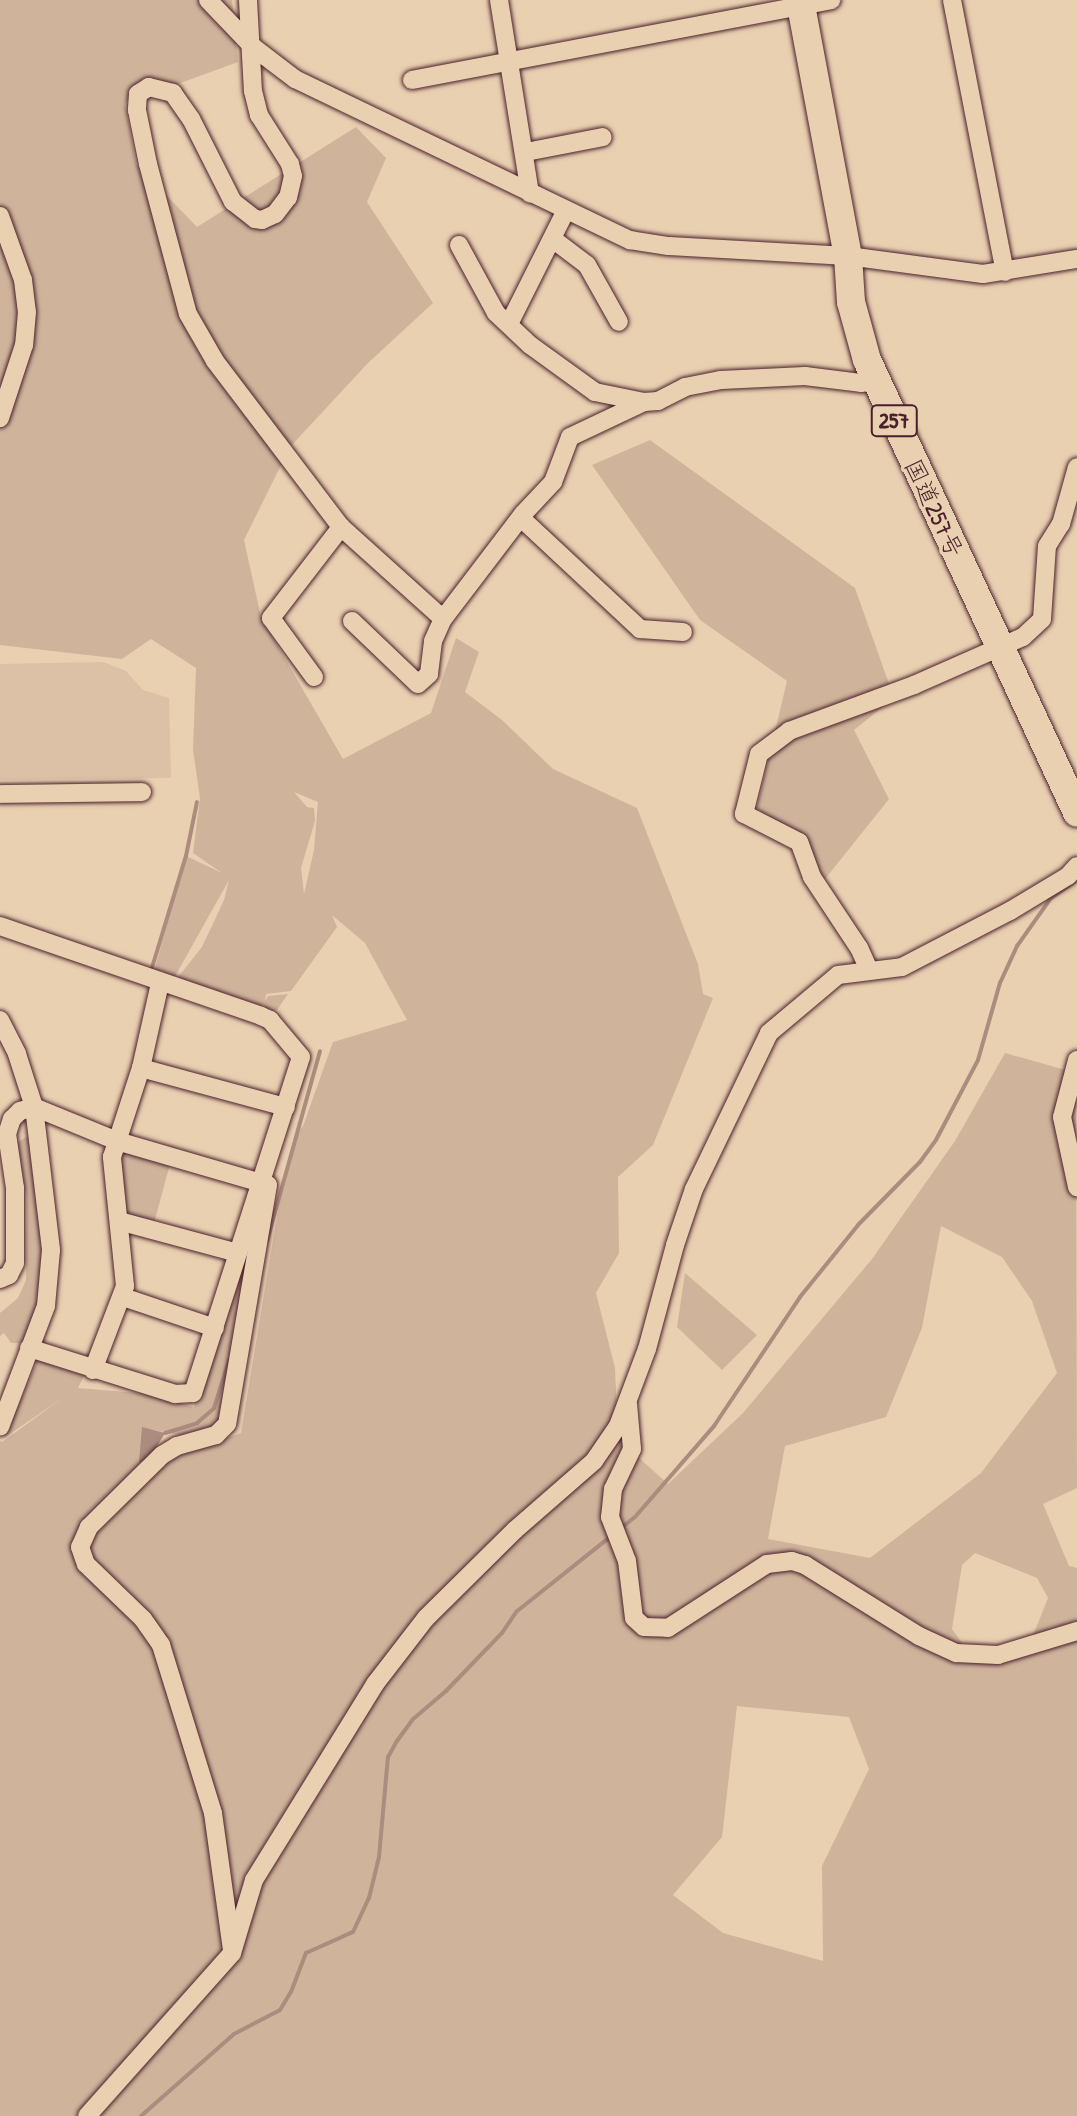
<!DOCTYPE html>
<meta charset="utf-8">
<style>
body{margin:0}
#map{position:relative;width:1077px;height:2116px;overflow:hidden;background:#e9d0b1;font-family:"Patrick Hand","Klee One",sans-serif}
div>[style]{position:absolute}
.built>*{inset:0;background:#dcc1a6}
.green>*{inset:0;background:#cfb49b}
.water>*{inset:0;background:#ac8c7e}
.stream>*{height:4px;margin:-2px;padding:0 2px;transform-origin:2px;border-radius:2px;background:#ac8c7e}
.roads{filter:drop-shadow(0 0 2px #4a1f2b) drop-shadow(0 0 2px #4a1f2b)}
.minor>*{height:18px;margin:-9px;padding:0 9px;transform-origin:9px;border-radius:9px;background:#e9d0b1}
.highway>*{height:28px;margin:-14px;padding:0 14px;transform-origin:14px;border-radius:14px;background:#e9d0b1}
span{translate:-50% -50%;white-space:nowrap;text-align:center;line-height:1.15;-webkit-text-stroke:7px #e9d0b1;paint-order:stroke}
.shield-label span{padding:2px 6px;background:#e9d0b1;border:2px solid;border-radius:6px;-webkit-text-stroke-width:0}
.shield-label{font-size:22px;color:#4a1f2b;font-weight:700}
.street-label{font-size:24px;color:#4a1f2b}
</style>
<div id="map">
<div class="built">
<div style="clip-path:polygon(103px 662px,126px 671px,143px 690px,169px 698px,171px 778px,0 780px,0 664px)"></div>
</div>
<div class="green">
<div style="clip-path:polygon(evenodd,0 0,232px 0,238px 62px,175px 85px,137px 85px,125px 104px,136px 164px,197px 227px,356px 127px,386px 158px,367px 202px,433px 303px,368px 363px,290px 447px,244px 540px,261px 617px,343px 759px,431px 713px,456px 638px,479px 652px,465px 692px,502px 720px,553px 769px,637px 808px,698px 964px,703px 994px,713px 998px,653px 1145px,618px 1177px,619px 1253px,596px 1293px,615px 1368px,618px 1439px,668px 1484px,743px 1413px,872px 1259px,955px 1141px,1005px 1053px,1076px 1073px,1077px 1488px,1043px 1504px,1069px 1566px,1077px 1568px,1077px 2116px,0 2116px,0 1441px,2px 1442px,64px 1397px,4px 1438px,38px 1360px,85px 1374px,78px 1388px,150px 1394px,194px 1407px,258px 1213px,224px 1416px,214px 1426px,181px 1435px,142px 1428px,142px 1469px,241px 1433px,279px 1204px,294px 1137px,303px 1126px,333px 1042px,407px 1020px,365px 943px,332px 915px,337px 927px,291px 991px,266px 994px,265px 1001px,268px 996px,288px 994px,277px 1010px,266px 1013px,264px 1004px,259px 1008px,175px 981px,202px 947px,224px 900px,229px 880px,173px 980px,153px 975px,186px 856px,222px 873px,193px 853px,200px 798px,193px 750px,196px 668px,151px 639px,122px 659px,0 645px,0 0,294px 792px,318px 802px,314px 850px,304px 894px,301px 868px,315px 821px,314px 808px,307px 807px,294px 792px,0 0,941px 1226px,1002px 1257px,1032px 1301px,1057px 1373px,981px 1473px,870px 1558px,768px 1539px,785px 1446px,886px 1417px,922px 1328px,941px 1226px,0 0,975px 1553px,1037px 1578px,1048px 1598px,1030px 1643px,1013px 1652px,963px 1644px,952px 1629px,962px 1565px,975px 1553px,0 0,737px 1706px,849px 1717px,869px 1769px,822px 1866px,823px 1961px,723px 1933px,673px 1895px,722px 1837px,737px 1706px)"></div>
<div style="clip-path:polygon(650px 440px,855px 588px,894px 698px,854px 730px,889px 799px,825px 879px,757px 807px,787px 681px,700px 620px,592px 465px)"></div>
<div style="clip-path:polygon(32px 1134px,47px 1277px,28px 1343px,11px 1343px,4px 1333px,0 1336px,0 1313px,18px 1298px,26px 1280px,27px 1199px,16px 1143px)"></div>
<div style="clip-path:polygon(118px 1151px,172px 1157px,154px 1223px,131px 1217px,124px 1211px)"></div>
<div style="clip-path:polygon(685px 1273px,757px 1335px,722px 1370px,677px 1327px)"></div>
</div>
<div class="water">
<div style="clip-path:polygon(142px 1427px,165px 1433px,147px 1463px,139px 1462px)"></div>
</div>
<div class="stream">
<div style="left:151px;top:971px;width:120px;rotate:-73.1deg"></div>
<div style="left:186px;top:856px;width:55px;rotate:-78.5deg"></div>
<div style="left:267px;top:1241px;width:197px;rotate:-74.4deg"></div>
<div style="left:165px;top:1433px;width:34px;rotate:-17deg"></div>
<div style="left:197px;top:1423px;width:23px;rotate:-41deg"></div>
<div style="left:214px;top:1408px;width:50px;rotate:-72.6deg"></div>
<div style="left:620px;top:1529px;width:19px;rotate:-39deg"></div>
<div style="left:635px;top:1517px;width:121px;rotate:-49deg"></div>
<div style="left:714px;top:1426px;width:155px;rotate:-56.3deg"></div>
<div style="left:800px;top:1297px;width:92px;rotate:-51.1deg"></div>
<div style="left:858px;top:1225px;width:88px;rotate:-45.5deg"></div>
<div style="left:920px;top:1162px;width:27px;rotate:-54deg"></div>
<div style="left:936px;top:1140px;width:90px;rotate:-62.3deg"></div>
<div style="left:978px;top:1060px;width:80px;rotate:-74.1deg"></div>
<div style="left:1000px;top:983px;width:41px;rotate:-65.3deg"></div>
<div style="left:1017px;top:946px;width:59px;rotate:-54.7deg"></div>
<div style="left:1051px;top:898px;width:32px;rotate:-35deg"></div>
<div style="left:141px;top:2116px;width:124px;rotate:-41.4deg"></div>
<div style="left:234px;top:2034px;width:52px;rotate:-27.6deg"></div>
<div style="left:280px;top:2010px;width:21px;rotate:-59deg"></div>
<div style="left:291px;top:1992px;width:42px;rotate:-69deg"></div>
<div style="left:306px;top:1953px;width:51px;rotate:-24.1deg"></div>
<div style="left:353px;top:1932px;width:38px;rotate:-65deg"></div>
<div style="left:369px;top:1898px;width:42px;rotate:-76.3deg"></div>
<div style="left:379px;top:1857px;width:100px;rotate:-84.9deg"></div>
<div style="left:388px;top:1757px;width:18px;rotate:-61deg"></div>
<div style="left:397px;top:1741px;width:26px;rotate:-54deg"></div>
<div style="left:412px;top:1720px;width:45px;rotate:-40.5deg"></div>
<div style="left:446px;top:1691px;width:81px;rotate:-46deg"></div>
<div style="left:502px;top:1633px;width:25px;rotate:-56deg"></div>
<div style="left:516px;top:1612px;width:120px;rotate:-38.6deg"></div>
</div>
<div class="roads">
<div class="minor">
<div style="left:208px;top:0;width:65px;rotate:46.2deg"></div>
<div style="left:253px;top:47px;width:53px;rotate:37.3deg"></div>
<div style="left:295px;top:79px;width:372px;rotate:25.7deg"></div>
<div style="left:630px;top:240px;width:39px;rotate:9deg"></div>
<div style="left:669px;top:246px;width:179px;rotate:3.2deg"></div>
<div style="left:848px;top:256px;width:136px;rotate:7.6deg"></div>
<div style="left:983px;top:274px;width:95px;rotate:-9.1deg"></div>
<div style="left:248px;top:0;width:91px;rotate:86.9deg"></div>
<div style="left:253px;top:91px;width:25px;rotate:76deg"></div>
<div style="left:259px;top:115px;width:58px;rotate:57.7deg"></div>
<div style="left:290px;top:164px;width:12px;rotate:76deg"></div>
<div style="left:293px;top:176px;width:22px;rotate:103deg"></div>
<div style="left:288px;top:197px;width:21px;rotate:127deg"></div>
<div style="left:275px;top:214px;width:14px;rotate:155deg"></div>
<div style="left:262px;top:220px;width:7px;rotate:-172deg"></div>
<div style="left:255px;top:219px;width:28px;rotate:-142deg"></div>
<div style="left:233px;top:202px;width:93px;rotate:-116.8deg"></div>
<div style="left:191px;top:119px;width:32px;rotate:-125deg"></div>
<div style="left:173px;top:93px;width:25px;rotate:-166deg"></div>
<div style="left:149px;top:87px;width:13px;rotate:148deg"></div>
<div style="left:138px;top:94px;width:16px;rotate:94deg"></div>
<div style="left:137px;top:110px;width:55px;rotate:78.5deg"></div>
<div style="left:148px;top:164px;width:155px;rotate:75.1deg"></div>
<div style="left:188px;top:314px;width:54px;rotate:60.1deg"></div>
<div style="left:215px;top:361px;width:208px;rotate:52.8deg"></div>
<div style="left:341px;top:527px;width:137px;rotate:42deg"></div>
<div style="left:499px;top:0;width:196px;rotate:80.9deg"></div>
<div style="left:952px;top:0;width:277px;rotate:79deg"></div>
<div style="left:412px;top:80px;width:427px;rotate:-10.8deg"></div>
<div style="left:526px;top:152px;width:78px;rotate:-11deg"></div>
<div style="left:0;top:216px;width:68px;rotate:70.2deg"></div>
<div style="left:23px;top:280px;width:32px;rotate:83deg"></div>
<div style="left:27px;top:312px;width:33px;rotate:95deg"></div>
<div style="left:24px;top:345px;width:77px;rotate:108.2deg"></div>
<div style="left:554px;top:240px;width:41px;rotate:37.1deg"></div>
<div style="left:587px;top:265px;width:65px;rotate:60.7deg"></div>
<div style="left:459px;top:245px;width:77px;rotate:61.4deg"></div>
<div style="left:496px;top:313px;width:47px;rotate:43.3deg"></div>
<div style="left:530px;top:345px;width:80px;rotate:35.9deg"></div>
<div style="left:595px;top:392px;width:50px;rotate:11.5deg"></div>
<div style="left:644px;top:402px;width:14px;rotate:-4deg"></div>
<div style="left:658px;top:401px;width:30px;rotate:-27deg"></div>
<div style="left:685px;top:387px;width:37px;rotate:-11deg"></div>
<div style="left:721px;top:380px;width:84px;rotate:-2.7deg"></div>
<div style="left:805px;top:376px;width:56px;rotate:7.1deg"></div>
<div style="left:861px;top:383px;width:14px;rotate:-8deg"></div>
<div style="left:509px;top:324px;width:125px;rotate:-63.4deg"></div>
<div style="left:521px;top:518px;width:163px;rotate:43deg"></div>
<div style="left:640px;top:629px;width:43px;rotate:4deg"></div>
<div style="left:352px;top:621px;width:91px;rotate:43.7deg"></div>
<div style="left:418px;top:684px;width:15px;rotate:-42deg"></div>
<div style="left:429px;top:674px;width:33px;rotate:-83deg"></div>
<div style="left:433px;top:641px;width:24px;rotate:-66deg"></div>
<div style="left:443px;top:619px;width:132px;rotate:-52.7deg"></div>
<div style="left:523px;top:514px;width:44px;rotate:-46.8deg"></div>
<div style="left:553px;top:482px;width:48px;rotate:-69.3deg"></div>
<div style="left:570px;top:437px;width:82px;rotate:-25.3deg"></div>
<div style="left:314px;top:677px;width:73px;rotate:-126.1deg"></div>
<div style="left:271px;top:618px;width:115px;rotate:-52.4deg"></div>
<div style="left:0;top:794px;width:142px;rotate:-0.8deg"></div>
<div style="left:0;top:926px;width:276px;rotate:19deg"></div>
<div style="left:261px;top:1016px;width:10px;rotate:24deg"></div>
<div style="left:270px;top:1020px;width:48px;rotate:50deg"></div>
<div style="left:301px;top:1057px;width:353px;rotate:107.8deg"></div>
<div style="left:193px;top:1393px;width:18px;rotate:177deg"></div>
<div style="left:175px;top:1394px;width:153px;rotate:-162.5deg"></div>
<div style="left:869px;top:970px;width:24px;rotate:-114deg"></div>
<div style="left:859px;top:948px;width:85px;rotate:-123.5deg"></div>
<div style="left:812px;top:877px;width:37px;rotate:-110deg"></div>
<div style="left:799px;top:842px;width:62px;rotate:-153deg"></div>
<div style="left:744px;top:814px;width:62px;rotate:-76deg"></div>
<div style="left:759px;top:754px;width:38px;rotate:-37deg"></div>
<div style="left:789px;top:731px;width:133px;rotate:-20.2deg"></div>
<div style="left:914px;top:685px;width:119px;rotate:-23.8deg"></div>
<div style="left:1023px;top:637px;width:26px;rotate:-43deg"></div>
<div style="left:1042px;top:619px;width:73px;rotate:-86.1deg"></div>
<div style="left:1047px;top:546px;width:26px;rotate:-58deg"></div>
<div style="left:1061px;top:524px;width:59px;rotate:-74.3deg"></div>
<div style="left:0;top:1020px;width:38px;rotate:63deg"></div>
<div style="left:17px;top:1054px;width:56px;rotate:72.2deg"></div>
<div style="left:34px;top:1107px;width:144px;rotate:83.2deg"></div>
<div style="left:51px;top:1250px;width:56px;rotate:95.1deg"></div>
<div style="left:46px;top:1306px;width:129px;rotate:110.8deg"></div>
<div style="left:1077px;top:1060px;width:59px;rotate:104.7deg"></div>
<div style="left:1062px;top:1117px;width:72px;rotate:77.9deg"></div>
<div style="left:141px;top:1068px;width:150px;rotate:15.1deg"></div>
<div style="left:119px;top:1221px;width:123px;rotate:15.1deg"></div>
<div style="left:0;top:1279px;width:10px;rotate:-24deg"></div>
<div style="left:9px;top:1275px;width:13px;rotate:-63deg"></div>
<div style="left:15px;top:1263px;width:75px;rotate:-90deg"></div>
<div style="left:15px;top:1188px;width:55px;rotate:-98.4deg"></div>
<div style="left:7px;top:1134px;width:16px;rotate:-72deg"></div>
<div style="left:12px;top:1119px;width:11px;rotate:-45deg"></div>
<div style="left:20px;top:1111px;width:15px;rotate:-16deg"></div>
<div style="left:34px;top:1107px;width:90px;rotate:22.3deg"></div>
<div style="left:117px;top:1141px;width:157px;rotate:16.2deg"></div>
<div style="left:268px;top:1185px;width:242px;rotate:99.7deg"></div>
<div style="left:227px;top:1424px;width:16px;rotate:135deg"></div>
<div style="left:216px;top:1435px;width:41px;rotate:164.2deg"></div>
<div style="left:177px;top:1446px;width:17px;rotate:149deg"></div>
<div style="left:162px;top:1455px;width:103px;rotate:135.4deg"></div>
<div style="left:89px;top:1527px;width:22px;rotate:114deg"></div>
<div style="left:80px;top:1547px;width:18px;rotate:71deg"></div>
<div style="left:86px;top:1564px;width:79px;rotate:44deg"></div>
<div style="left:143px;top:1619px;width:32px;rotate:55deg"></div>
<div style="left:161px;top:1645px;width:176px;rotate:72.8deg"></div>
<div style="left:213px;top:1813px;width:138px;rotate:82.1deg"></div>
<div style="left:123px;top:1297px;width:97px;rotate:18.6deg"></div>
<div style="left:93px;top:1370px;width:90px;rotate:-69.1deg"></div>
<div style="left:125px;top:1286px;width:130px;rotate:-95.8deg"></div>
<div style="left:112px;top:1157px;width:94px;rotate:-72deg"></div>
<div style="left:141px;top:1068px;width:87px;rotate:-77.4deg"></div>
<div style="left:628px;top:1404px;width:45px;rotate:84.9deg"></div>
<div style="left:632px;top:1449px;width:44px;rotate:115.4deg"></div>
<div style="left:613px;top:1489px;width:28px;rotate:96deg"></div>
<div style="left:610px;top:1517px;width:47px;rotate:68.9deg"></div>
<div style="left:627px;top:1561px;width:57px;rotate:83deg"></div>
<div style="left:634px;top:1618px;width:13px;rotate:42deg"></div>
<div style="left:644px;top:1627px;width:24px;rotate:2deg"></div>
<div style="left:668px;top:1628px;width:118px;rotate:-32.9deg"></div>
<div style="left:767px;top:1564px;width:25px;rotate:-7deg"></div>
<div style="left:792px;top:1561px;width:14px;rotate:17deg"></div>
<div style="left:805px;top:1565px;width:134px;rotate:31.9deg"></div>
<div style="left:919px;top:1636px;width:41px;rotate:24.7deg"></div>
<div style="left:956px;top:1653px;width:42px;rotate:2.7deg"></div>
<div style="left:998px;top:1655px;width:83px;rotate:-16.9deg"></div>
<div style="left:87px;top:2116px;width:218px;rotate:-48.3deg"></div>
<div style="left:232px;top:1953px;width:76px;rotate:-73.2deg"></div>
<div style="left:254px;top:1880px;width:230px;rotate:-58.3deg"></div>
<div style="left:375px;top:1684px;width:83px;rotate:-52.3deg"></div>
<div style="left:426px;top:1618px;width:125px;rotate:-44.7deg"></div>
<div style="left:515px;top:1530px;width:105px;rotate:-41.1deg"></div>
<div style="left:594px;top:1461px;width:42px;rotate:-55.6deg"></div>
<div style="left:618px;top:1426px;width:82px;rotate:-69.4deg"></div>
<div style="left:647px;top:1349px;width:108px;rotate:-74.9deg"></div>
<div style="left:675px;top:1245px;width:59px;rotate:-71.3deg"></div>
<div style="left:694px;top:1189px;width:173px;rotate:-64.3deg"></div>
<div style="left:769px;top:1033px;width:90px;rotate:-40deg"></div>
<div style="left:838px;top:975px;width:64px;rotate:-7.1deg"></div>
<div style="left:902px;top:967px;width:122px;rotate:-27.4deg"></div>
<div style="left:1010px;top:911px;width:68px;rotate:-31.1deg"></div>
<div style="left:1068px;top:876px;width:13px;rotate:-48deg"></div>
</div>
<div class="highway">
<div style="left:800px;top:0;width:260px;rotate:79.4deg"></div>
<div style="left:848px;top:256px;width:46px;rotate:86.3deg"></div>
<div style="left:851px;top:302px;width:60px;rotate:74.6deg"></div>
<div style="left:867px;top:360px;width:499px;rotate:65.1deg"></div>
</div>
</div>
<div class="shield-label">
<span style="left:894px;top:421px">257</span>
</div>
<div class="street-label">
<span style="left:934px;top:508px;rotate:65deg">国道257号</span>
</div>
</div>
